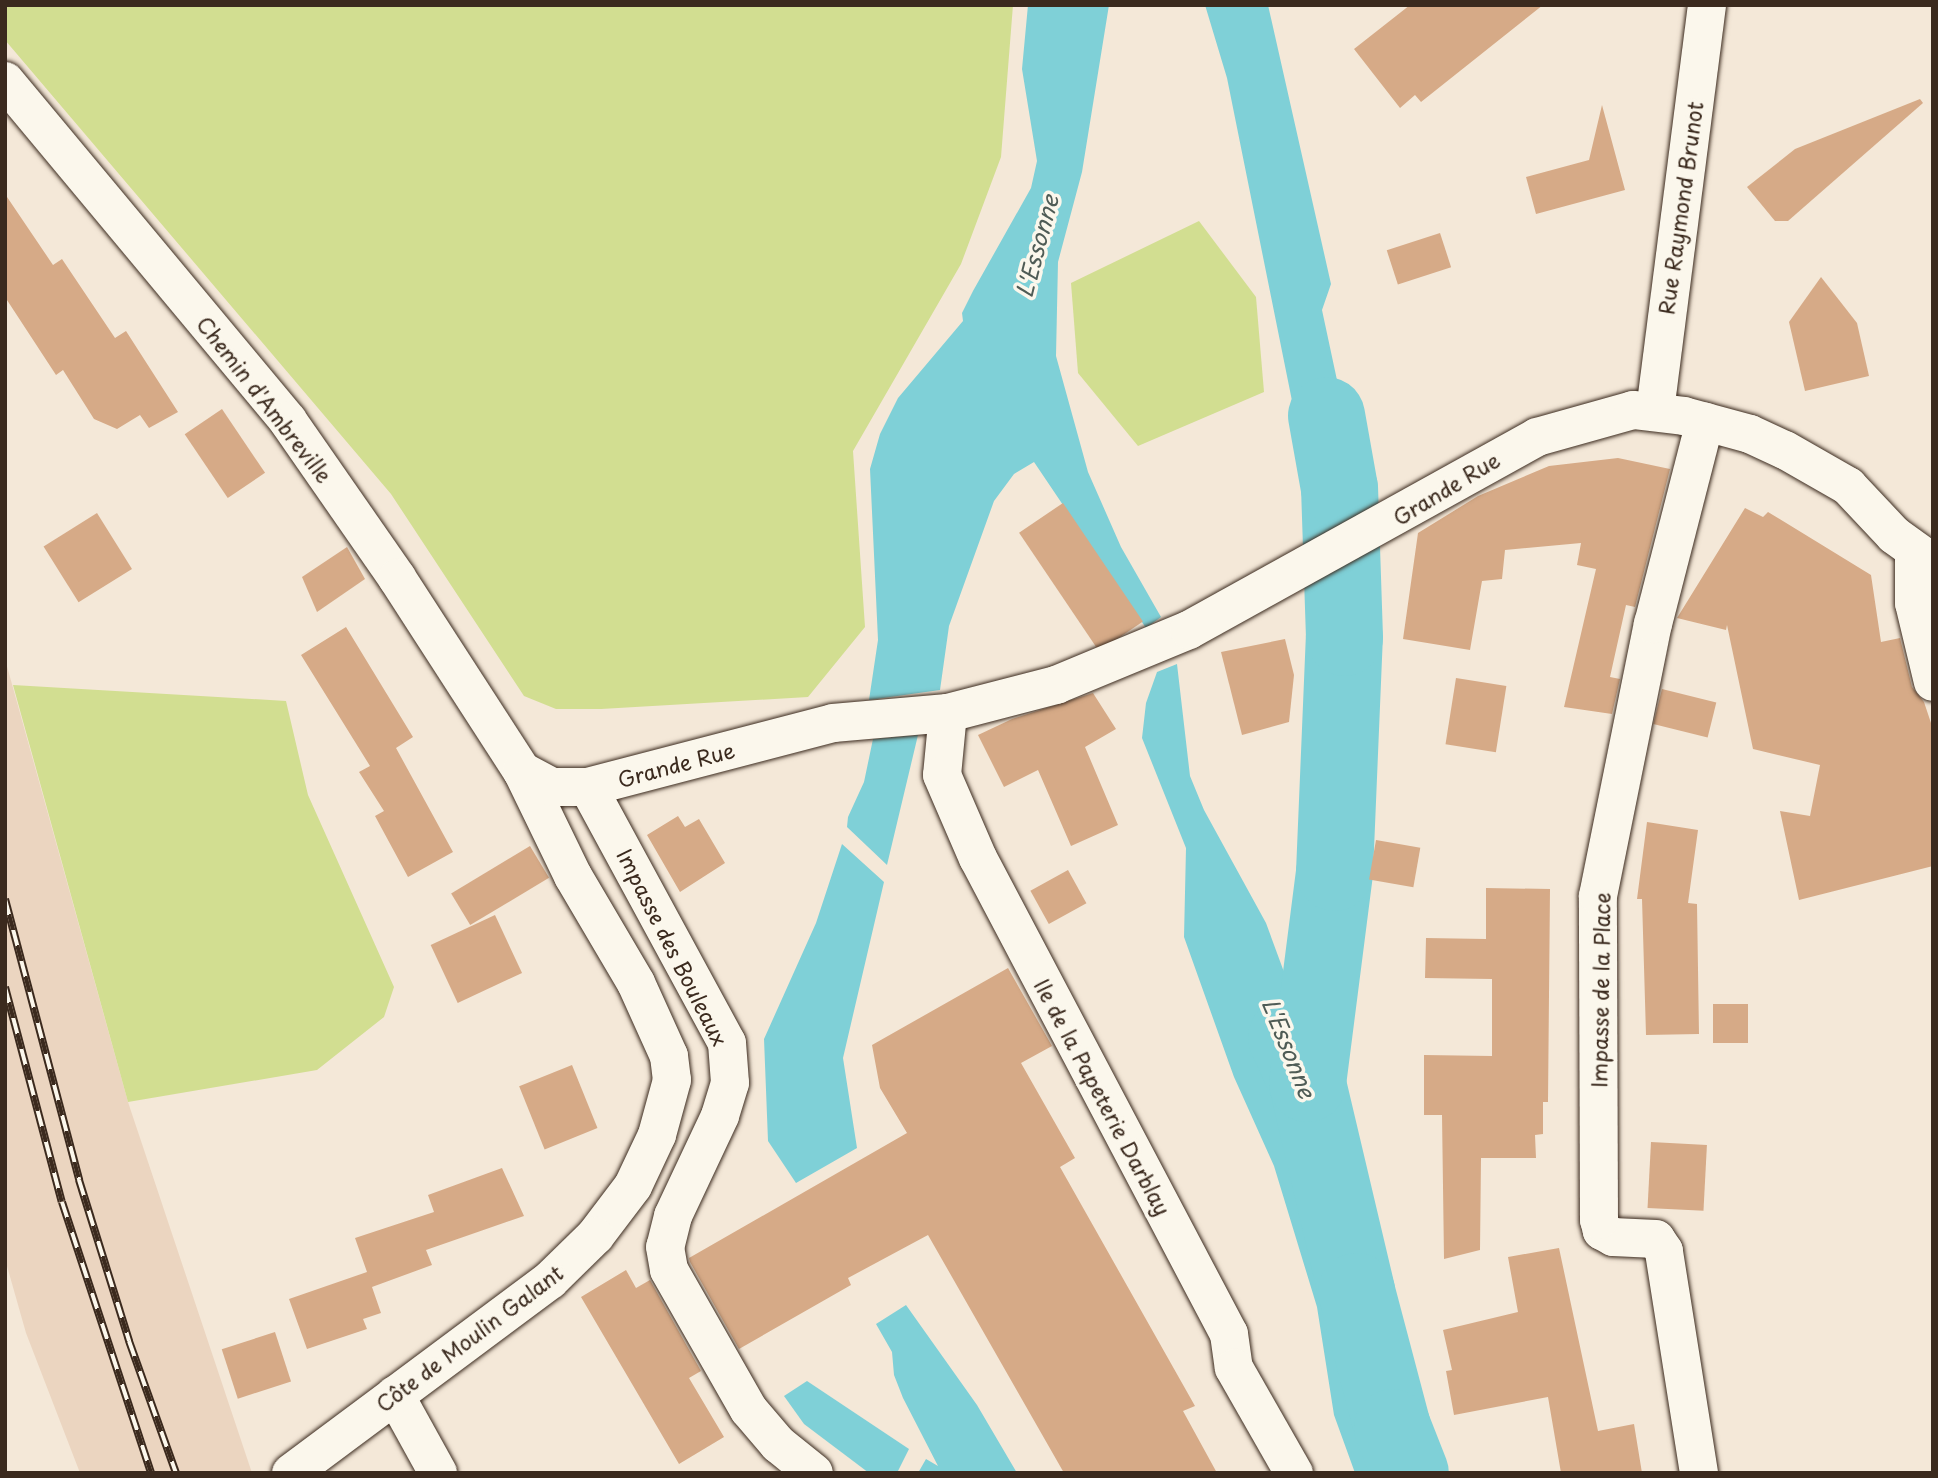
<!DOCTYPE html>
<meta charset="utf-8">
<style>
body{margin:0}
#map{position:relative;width:1938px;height:1478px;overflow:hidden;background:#f4e8d8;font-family:"Playpen Sans",sans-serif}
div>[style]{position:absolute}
.built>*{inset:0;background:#ebd5c0}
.green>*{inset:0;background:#d2de91}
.water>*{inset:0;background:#7fd0d7}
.river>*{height:77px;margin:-38.5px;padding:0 38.5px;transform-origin:38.5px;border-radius:38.5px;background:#7fd0d7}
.building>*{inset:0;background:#d6aa87;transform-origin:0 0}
.roads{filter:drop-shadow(0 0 2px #3b2a1e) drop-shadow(0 0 2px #3b2a1e)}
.street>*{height:38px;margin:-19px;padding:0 19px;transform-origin:19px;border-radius:19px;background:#fbf7ec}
.secondary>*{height:38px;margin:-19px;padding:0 19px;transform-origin:19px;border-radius:19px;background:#fbf7ec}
.rail>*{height:8px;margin-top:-4px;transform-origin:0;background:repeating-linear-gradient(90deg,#fbf7ec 0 16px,#3b2a1e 0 32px);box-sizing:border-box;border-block:2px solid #3b2a1e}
span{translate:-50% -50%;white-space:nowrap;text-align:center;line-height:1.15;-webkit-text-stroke:7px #fbf7ec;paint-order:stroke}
.street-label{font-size:21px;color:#3b2a1e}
.water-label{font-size:23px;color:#4f5c56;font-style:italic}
.frame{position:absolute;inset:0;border:7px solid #3b2a1e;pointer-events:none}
</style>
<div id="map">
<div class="built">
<div style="clip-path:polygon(5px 659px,128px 1102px,252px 1473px,80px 1473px,26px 1333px,5px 1259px)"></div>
</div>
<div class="green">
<div style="clip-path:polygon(5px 5px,1013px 5px,1001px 157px,961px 264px,853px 451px,865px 627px,808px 697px,601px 709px,556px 709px,524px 696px,391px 494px,5px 40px)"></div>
<div style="clip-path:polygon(1199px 221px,1256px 297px,1264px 392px,1138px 446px,1078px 373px,1071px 283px)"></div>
<div style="clip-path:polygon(13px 685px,286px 701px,308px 795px,394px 987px,384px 1017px,317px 1070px,128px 1102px)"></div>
</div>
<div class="water">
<div style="clip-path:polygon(1028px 5px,1109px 5px,1082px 172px,1058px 262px,1056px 356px,1088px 472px,1121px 547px,1161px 617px,1146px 628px,1034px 462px,1014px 474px,994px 501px,949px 626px,940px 690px,869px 700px,878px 640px,870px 469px,880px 434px,898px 398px,963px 321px,962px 313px,973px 291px,1031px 188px,1037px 161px,1022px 69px)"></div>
<div style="clip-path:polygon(1205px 5px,1268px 5px,1331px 284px,1322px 310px,1365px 511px,1318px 530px,1227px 78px)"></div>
<div style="clip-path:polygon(1177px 664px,1190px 776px,1204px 810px,1266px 923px,1291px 991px,1320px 1148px,1392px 1427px,1410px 1473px,1355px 1473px,1334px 1415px,1317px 1307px,1274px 1166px,1234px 1077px,1184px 937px,1186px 848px,1142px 738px,1146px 703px,1157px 672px)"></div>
<div style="clip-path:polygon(918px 735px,887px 865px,847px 827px,848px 817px,864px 782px,873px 739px)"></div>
<div style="clip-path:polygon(842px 844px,884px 882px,843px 1058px,857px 1148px,796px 1183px,768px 1141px,764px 1039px,816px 923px)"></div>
<div style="clip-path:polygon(906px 1305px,977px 1405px,1017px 1473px,918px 1473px,926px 1459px,938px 1466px,903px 1398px,894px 1375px,892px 1352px,876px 1324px)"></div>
<div style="clip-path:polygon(807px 1381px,909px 1449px,897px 1473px,869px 1473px,804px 1424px,784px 1396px)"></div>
</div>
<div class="river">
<div style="left:1286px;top:1037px;width:51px;rotate:65.5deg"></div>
<div style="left:1307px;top:1083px;width:214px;rotate:76.7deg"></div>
<div style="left:1356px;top:1291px;width:141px;rotate:75.2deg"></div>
<div style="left:1392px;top:1427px;width:49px;rotate:68.6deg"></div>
<div style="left:1307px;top:1083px;width:213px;rotate:-82.7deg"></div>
<div style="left:1334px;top:872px;width:235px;rotate:-87.6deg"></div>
<div style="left:1344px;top:637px;width:149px;rotate:-91.9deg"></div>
<div style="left:1339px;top:488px;width:74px;rotate:-100.1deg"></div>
</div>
<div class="building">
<div style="clip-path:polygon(1410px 5px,1543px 5px,1421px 102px,1415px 95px,1400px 108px,1354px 49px)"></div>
<div style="clip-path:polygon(1920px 99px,1923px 103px,1788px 221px,1775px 221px,1747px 187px,1795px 149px)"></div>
<div style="clip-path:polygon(1602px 105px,1625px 190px,1536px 214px,1526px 177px,1589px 160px)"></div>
<div style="clip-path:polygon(5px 194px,53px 265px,62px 259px,115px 338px,126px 331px,178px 412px,149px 428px,140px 415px,117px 429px,94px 419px,63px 370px,56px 375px,5px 297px)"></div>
<div style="left:1440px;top:233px;width:36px;height:56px;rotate:72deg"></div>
<div style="clip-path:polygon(1821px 277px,1857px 323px,1869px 376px,1805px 391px,1789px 322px)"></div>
<div style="left:222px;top:409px;width:77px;height:45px;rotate:56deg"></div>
<div style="clip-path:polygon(1618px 458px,1670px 469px,1635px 607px,1626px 605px,1610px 677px,1620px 679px,1612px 714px,1564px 707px,1596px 569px,1577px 565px,1581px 543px,1505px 550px,1502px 579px,1482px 581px,1470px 650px,1403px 639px,1418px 533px,1478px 496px,1549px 466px)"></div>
<div style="left:1063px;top:503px;width:143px;height:53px;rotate:56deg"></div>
<div style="clip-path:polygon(1745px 508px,1763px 517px,1768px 512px,1871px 575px,1881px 642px,1900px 638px,1912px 687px,1924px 702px,1933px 729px,1933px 866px,1799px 900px,1780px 811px,1810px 816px,1820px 765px,1753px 749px,1727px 625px,1726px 630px,1677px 618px)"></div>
<div style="left:97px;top:513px;width:66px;height:63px;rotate:58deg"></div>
<div style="clip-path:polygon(347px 547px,365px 579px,317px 612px,302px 577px)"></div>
<div style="clip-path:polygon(346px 627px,413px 737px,396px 748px,453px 852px,408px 877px,375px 816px,384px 811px,359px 772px,370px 766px,301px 655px)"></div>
<div style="clip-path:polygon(1285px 639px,1294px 675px,1289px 722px,1242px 735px,1221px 652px)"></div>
<div style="left:1456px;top:678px;width:51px;height:67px;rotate:9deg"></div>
<div style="left:1662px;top:689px;width:56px;height:36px;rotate:14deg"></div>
<div style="clip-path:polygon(1093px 693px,1116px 729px,1085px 747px,1118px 825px,1071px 846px,1038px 770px,1004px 787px,978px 735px,1012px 719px)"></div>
<div style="clip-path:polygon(678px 816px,685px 827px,699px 819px,725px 863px,680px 892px,647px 835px)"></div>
<div style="clip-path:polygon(1647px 822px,1698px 830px,1688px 903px,1697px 904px,1699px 1034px,1646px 1035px,1642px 899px,1637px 899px)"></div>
<div style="left:1376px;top:840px;width:45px;height:40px;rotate:10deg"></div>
<div style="left:530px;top:846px;width:37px;height:92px;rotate:59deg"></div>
<div style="left:1068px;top:870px;width:38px;height:43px;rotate:61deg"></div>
<div style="clip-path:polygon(1486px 888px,1550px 889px,1548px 1102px,1543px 1102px,1543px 1134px,1535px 1135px,1536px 1158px,1481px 1158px,1480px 1250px,1444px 1259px,1442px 1115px,1424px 1115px,1424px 1055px,1492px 1056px,1492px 979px,1425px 978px,1426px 938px,1486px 939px)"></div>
<div style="left:495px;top:915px;width:64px;height:71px;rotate:65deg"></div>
<div style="clip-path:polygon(1008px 968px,1052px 1046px,1021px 1063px,1075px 1158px,1060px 1167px,1195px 1406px,1183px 1411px,1217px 1473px,1064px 1473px,928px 1235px,848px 1278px,851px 1285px,739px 1349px,690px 1262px,689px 1258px,907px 1133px,880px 1088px,872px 1045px)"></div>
<div style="left:1713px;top:1004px;width:35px;height:39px"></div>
<div style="left:572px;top:1065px;width:68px;height:57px;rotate:68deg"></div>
<div style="left:1651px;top:1142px;width:56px;height:66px;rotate:3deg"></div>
<div style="clip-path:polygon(502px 1168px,524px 1216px,426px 1250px,432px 1265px,372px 1287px,381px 1313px,363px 1319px,367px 1329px,307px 1349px,289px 1299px,367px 1272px,355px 1238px,434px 1212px,428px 1195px)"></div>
<div style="clip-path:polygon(1559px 1248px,1598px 1431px,1634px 1424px,1642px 1473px,1561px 1473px,1548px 1397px,1454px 1415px,1446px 1371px,1452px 1370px,1443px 1330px,1518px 1312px,1508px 1257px)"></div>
<div style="clip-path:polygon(626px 1270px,636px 1288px,650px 1280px,701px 1371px,689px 1378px,724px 1437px,679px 1464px,581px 1297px)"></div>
<div style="left:275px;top:1332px;width:52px;height:56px;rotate:72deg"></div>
</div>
<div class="roads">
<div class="street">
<div style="left:1655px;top:411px;width:409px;rotate:-82.7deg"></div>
<div style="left:1914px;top:552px;width:51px;rotate:90deg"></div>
<div style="left:1914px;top:603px;width:81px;rotate:76.5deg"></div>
<div style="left:948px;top:713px;width:62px;rotate:95.5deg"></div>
<div style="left:942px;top:775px;width:90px;rotate:66.6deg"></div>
<div style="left:978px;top:858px;width:538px;rotate:62.2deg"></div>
<div style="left:1229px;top:1334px;width:34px;rotate:82deg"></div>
<div style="left:1234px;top:1368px;width:121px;rotate:60.3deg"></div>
<div style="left:588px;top:787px;width:291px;rotate:61.5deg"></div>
<div style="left:727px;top:1043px;width:40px;rotate:85.7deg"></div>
<div style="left:730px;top:1083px;width:34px;rotate:107deg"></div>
<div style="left:720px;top:1116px;width:110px;rotate:115.2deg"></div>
<div style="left:673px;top:1216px;width:32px;rotate:104deg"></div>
<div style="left:665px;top:1247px;width:23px;rotate:80deg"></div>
<div style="left:669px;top:1270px;width:161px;rotate:60.3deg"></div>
<div style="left:749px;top:1410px;width:45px;rotate:49.5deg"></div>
<div style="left:778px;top:1444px;width:46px;rotate:38.9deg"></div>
<div style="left:395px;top:1395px;width:89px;rotate:61.1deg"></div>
<div style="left:1699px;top:1473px;width:225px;rotate:-99deg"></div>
<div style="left:1664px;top:1251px;width:14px;rotate:-124deg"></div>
<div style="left:1656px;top:1239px;width:43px;rotate:-177.3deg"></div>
<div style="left:1613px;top:1237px;width:13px;rotate:-151deg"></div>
<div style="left:1602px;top:1231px;width:11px;rotate:-105deg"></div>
<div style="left:1599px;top:1220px;width:324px;rotate:-90.2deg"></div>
<div style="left:1598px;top:896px;width:278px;rotate:-78.6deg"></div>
<div style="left:1653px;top:624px;width:209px;rotate:-75.6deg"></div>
</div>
<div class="secondary">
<div style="left:5px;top:81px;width:442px;rotate:50.2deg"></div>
<div style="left:288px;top:421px;width:191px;rotate:55.2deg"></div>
<div style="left:397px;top:578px;width:230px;rotate:57.1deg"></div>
<div style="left:522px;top:771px;width:117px;rotate:64.1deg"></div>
<div style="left:573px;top:876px;width:124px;rotate:59.5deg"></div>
<div style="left:636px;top:983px;width:80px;rotate:65.7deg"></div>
<div style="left:669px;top:1056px;width:24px;rotate:83deg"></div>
<div style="left:672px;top:1080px;width:57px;rotate:105.3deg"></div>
<div style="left:657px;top:1135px;width:56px;rotate:115.2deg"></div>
<div style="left:633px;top:1186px;width:63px;rotate:127.2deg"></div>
<div style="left:595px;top:1236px;width:63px;rotate:135.6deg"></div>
<div style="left:550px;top:1280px;width:323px;rotate:143.3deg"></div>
<div style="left:522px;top:771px;width:34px;rotate:28deg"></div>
<div style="left:552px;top:787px;width:36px"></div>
<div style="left:588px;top:787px;width:253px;rotate:-14.6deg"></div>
<div style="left:833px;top:723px;width:115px;rotate:-5deg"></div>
<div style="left:948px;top:713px;width:112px;rotate:-14.5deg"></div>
<div style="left:1056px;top:685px;width:144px;rotate:-22.5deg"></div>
<div style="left:1189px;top:630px;width:398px;rotate:-29deg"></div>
<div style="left:1537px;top:437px;width:100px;rotate:-15.7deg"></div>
<div style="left:1633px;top:410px;width:51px;rotate:6.7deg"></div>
<div style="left:1684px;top:416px;width:68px;rotate:15.3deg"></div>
<div style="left:1750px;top:434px;width:38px;rotate:25deg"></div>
<div style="left:1785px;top:450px;width:73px;rotate:29.7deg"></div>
<div style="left:1848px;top:486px;width:67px;rotate:46.8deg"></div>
<div style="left:1894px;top:535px;width:48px;rotate:35.7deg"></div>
</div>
</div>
<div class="rail">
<div style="left:5px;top:899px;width:291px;rotate:75.2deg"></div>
<div style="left:79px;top:1180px;width:169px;rotate:72.7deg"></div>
<div style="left:129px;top:1341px;width:140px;rotate:70.4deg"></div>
<div style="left:5px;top:987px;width:222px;rotate:75.2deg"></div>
<div style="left:62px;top:1202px;width:285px;rotate:71.8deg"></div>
</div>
<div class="street-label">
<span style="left:1680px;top:208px;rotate:-82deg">Rue Raymond Brunot</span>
<span style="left:265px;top:399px;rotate:52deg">Chemin d'Ambreville</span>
<span style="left:1446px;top:488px;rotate:-31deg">Grande Rue</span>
<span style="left:676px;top:764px;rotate:-15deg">Grande Rue</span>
<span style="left:673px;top:947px;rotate:63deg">Impasse des Bouleaux</span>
<span style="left:1600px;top:990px;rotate:-89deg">Impasse de la Place</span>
<span style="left:1103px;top:1097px;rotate:62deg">Ile de la Papeterie Darblay</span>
<span style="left:469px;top:1338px;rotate:-37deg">Côte de Moulin Galant</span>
</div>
<div class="water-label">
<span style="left:1037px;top:246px;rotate:-75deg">L'Essonne</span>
<span style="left:1289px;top:1048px;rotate:68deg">L'Essonne</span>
</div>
<div class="frame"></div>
</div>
